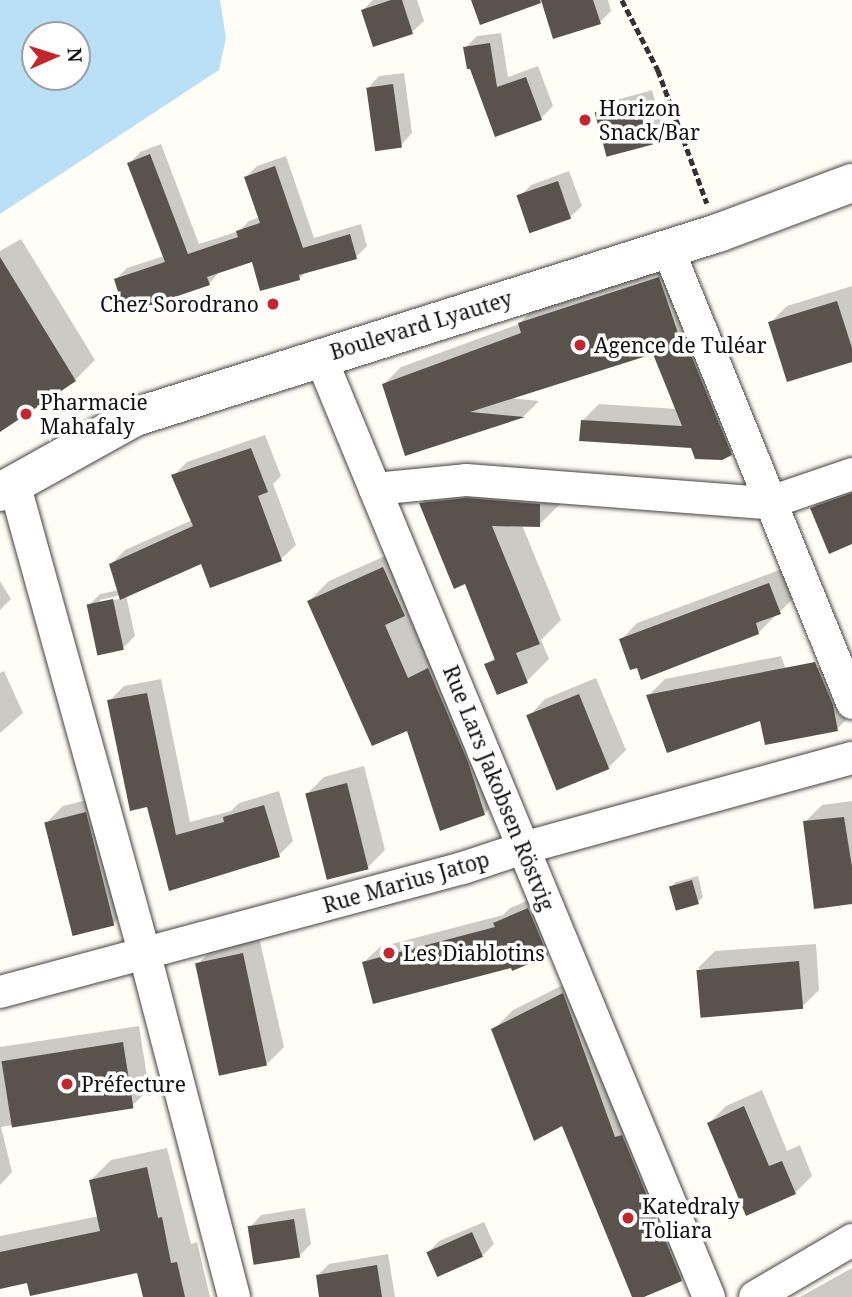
<!DOCTYPE html>
<meta charset="utf-8">
<style>
body{margin:0}
#map{position:relative;width:852px;height:1297px;overflow:hidden;background:#fffdf5;font-family:"Noto Serif",serif}
div>[style]{position:absolute}
.water>*{inset:0;background:#b9e0f7}
.shadow>*{inset:0;background:#0003}
.building>*{inset:0;background:#5a524d;transform-origin:0 0}
.path>*{height:4.5px;margin-top:-2.25px;transform-origin:0;background:repeating-linear-gradient(90deg,#333 0 7px,transparent 0 10.5px)}
.roads{filter:drop-shadow(0 0 2px #444) drop-shadow(0 0 2px #444)}
.minor>*{height:32px;margin:-16px;padding:0 16px;transform-origin:16px;border-radius:16px;background:#fff}
.tertiary>*{height:38px;margin:-19px;padding:0 19px;transform-origin:19px;border-radius:19px;background:#fff}
.dots>*{width:19px;height:19px;translate:-50% -50%;box-sizing:border-box;border:4px solid #fff;border-radius:50%}
span{translate:-50% -50%;white-space:nowrap;text-align:center;line-height:1.15;-webkit-text-stroke:7px #fff;paint-order:stroke}
.poi-label{font-size:21px;color:#111}
.left{translate:0 -50%;text-align:left}
.right{translate:-100% -50%;text-align:right}
.street-label{font-size:21px;color:#111}
.north{position:absolute;left:21px;top:21px;width:70px;height:70px;box-sizing:border-box;background:#fff;border:2px solid #a0a0a0;border-radius:50%;rotate:87deg;font-size:19px;font-weight:700;line-height:28px;text-align:center;color:#111}
.north::after{content:'';display:block;margin:auto;width:24px;height:32px;background:#c4262e;clip-path:polygon(50% 0,100% 100%,50% 72%,0 100%)}
</style>
<div id="map">
<div class="water">
<div style="clip-path:polygon(evenodd,0 0,220px 0,226px 38px,219px 70px,0 214px,0 0,35px 35px,77px 35px,77px 77px,35px 77px,35px 35px)"></div>
</div>
<div class="shadow">
<div style="clip-path:polygon(373px 0,417px 0,424px 21px,412px 32px,363px 10px)"></div>
<div style="clip-path:polygon(473px 0,608px 0,611px 11px,600px 22px,543px 0,481px 23px)"></div>
<div style="clip-path:polygon(501px 33px,508px 77px,538px 66px,553px 106px,541px 118px,496px 135px,465px 48px,477px 36px)"></div>
<div style="clip-path:polygon(404px 73px,412px 133px,401px 145px,368px 88px,379px 76px)"></div>
<div style="clip-path:polygon(652px 90px,664px 131px,652px 142px,597px 113px,609px 102px)"></div>
<div style="clip-path:polygon(161px 144px,199px 244px,239px 231px,249px 221px,260px 217px,246px 177px,257px 166px,286px 156px,314px 238px,361px 224px,367px 246px,356px 257px,307px 271px,299px 279px,253px 259px,220px 271px,209px 284px,116px 279px,127px 268px,164px 256px,129px 164px,140px 152px)"></div>
<div style="clip-path:polygon(569px 171px,582px 206px,570px 217px,519px 197px,531px 185px)"></div>
<div style="clip-path:polygon(21px 239px,95px 360px,75px 380px,0 430px,0 251px)"></div>
<div style="clip-path:polygon(676px 261px,747px 437px,730px 453px,583px 420px,599px 404px,677px 409px,654px 352px,509px 398px,539px 401px,524px 416px,406px 454px,384px 384px,401px 367px,519px 324px,536px 306px)"></div>
<div style="clip-path:polygon(852px 286px,852px 360px,770px 323px,787px 306px)"></div>
<div style="clip-path:polygon(evenodd,265px 435px,281px 476px,273px 484px,296px 545px,281px 559px,211px 586px,202px 562px,126px 595px,135px 636px,123px 648px,89px 605px,100px 594px,119px 590px,111px 564px,125px 550px,192px 520px,173px 476px,187px 462px,265px 435px,121px 595px,122px 598px,100px 604px,100px 600px,121px 595px)"></div>
<div style="clip-path:polygon(443px 482px,561px 483px,561px 503px,539px 525px,522px 525px,561px 620px,541px 640px,549px 659px,527px 681px,487px 665px,496px 656px,466px 581px,421px 504px)"></div>
<div style="clip-path:polygon(852px 487px,852px 542px,812px 508px,823px 497px)"></div>
<div style="clip-path:polygon(403px 548px,424px 595px,407px 611px,428px 659px,504px 794px,484px 814px,309px 601px,329px 581px)"></div>
<div style="clip-path:polygon(785px 568px,796px 596px,759px 632px,638px 666px,621px 640px,637px 623px)"></div>
<div style="clip-path:polygon(0 581px,11px 599px,0 610px)"></div>
<div style="clip-path:polygon(781px 656px,788px 675px,839px 663px,852px 714px,837px 729px,648px 696px,665px 679px)"></div>
<div style="clip-path:polygon(4px 671px,23px 713px,0 733px,0 673px)"></div>
<div style="clip-path:polygon(596px 678px,626px 750px,609px 767px,528px 717px,545px 699px)"></div>
<div style="clip-path:polygon(161px 679px,190px 822px,231px 811px,239px 803px,279px 791px,293px 841px,279px 855px,170px 888px,148px 805px,109px 701px,124px 686px)"></div>
<div style="clip-path:polygon(364px 766px,385px 850px,368px 867px,307px 794px,324px 777px)"></div>
<div style="clip-path:polygon(103px 796px,131px 906px,114px 923px,46px 823px,63px 806px)"></div>
<div style="clip-path:polygon(852px 801px,852px 902px,805px 822px,822px 805px)"></div>
<div style="clip-path:polygon(698px 876px,703px 897px,698px 902px,671px 887px,676px 882px)"></div>
<div style="clip-path:polygon(544px 894px,562px 939px,547px 955px,512px 966px,364px 962px,380px 947px,503px 915px,510px 908px)"></div>
<div style="clip-path:polygon(259px 937px,284px 1047px,267px 1064px,197px 965px,214px 947px)"></div>
<div style="clip-path:polygon(816px 944px,819px 990px,802px 1007px,698px 968px,715px 951px)"></div>
<div style="clip-path:polygon(583px 975px,700px 1260px,681px 1280px,639px 1297px,634px 1297px,563px 1124px,493px 1030px,513px 1010px)"></div>
<div style="clip-path:polygon(139px 1026px,149px 1089px,132px 1106px,1px 1127px,12px 1172px,0 1185px,0 1047px)"></div>
<div style="clip-path:polygon(762px 1090px,787px 1151px,800px 1145px,812px 1176px,795px 1193px,709px 1123px,726px 1106px)"></div>
<div style="clip-path:polygon(167px 1148px,191px 1244px,197px 1242px,210px 1297px,145px 1297px,138px 1271px,29px 1281px,0 1288px,0 1236px,99px 1216px,91px 1180px,111px 1160px)"></div>
<div style="clip-path:polygon(305px 1208px,311px 1244px,299px 1256px,250px 1227px,261px 1215px)"></div>
<div style="clip-path:polygon(484px 1222px,494px 1244px,482px 1256px,428px 1253px,439px 1241px)"></div>
<div style="clip-path:polygon(388px 1254px,395px 1297px,321px 1297px,318px 1275px,329px 1264px)"></div>
<div style="clip-path:polygon(852px 1268px,852px 1297px,800px 1297px)"></div>
</div>
<div class="building">
<div style="clip-path:polygon(391px 0,402px 0,413px 34px,373px 47px,361px 10px)"></div>
<div style="clip-path:polygon(471px 0,540px 0,541px 3px,480px 25px)"></div>
<div style="clip-path:polygon(541px 0,593px 0,601px 24px,553px 39px)"></div>
<div style="clip-path:polygon(490px 43px,497px 87px,526px 77px,542px 120px,495px 137px,470px 69px,467px 69px,463px 47px)"></div>
<div style="left:393px;top:84px;width:64px;height:27px;rotate:82deg"></div>
<div style="left:641px;top:100px;width:46px;height:48px;rotate:75deg"></div>
<div style="clip-path:polygon(150px 154px,188px 254px,238px 237px,236px 231px,260px 223px,244px 177px,275px 166px,303px 248px,350px 234px,357px 259px,299px 275px,300px 280px,260px 291px,252px 262px,207px 277px,210px 285px,125px 314px,114px 279px,165px 262px,127px 163px)"></div>
<div style="left:558px;top:181px;width:40px;height:44px;rotate:71deg"></div>
<div style="clip-path:polygon(0 257px,76px 381px,0 432px)"></div>
<div style="clip-path:polygon(659px 277px,682px 345px,686px 343px,732px 455px,722px 460px,695px 459px,691px 448px,579px 441px,581px 420px,682px 426px,653px 354px,470px 412px,525px 417px,405px 456px,382px 384px,521px 333px,518px 323px)"></div>
<div style="clip-path:polygon(837px 301px,852px 348px,852px 362px,787px 382px,768px 322px)"></div>
<div style="clip-path:polygon(251px 448px,268px 492px,258px 496px,282px 561px,210px 588px,201px 564px,120px 600px,109px 564px,193px 526px,171px 475px)"></div>
<div style="clip-path:polygon(852px 493px,852px 544px,829px 554px,810px 508px)"></div>
<div style="clip-path:polygon(466px 498px,540px 504px,540px 527px,492px 526px,540px 644px,516px 653px,528px 683px,497px 695px,484px 664px,495px 660px,465px 584px,454px 589px,419px 503px)"></div>
<div style="clip-path:polygon(383px 567px,405px 616px,385px 625px,408px 678px,428px 668px,468px 762px,485px 815px,440px 831px,407px 731px,372px 746px,307px 601px)"></div>
<div style="clip-path:polygon(769px 583px,781px 614px,756px 623px,759px 634px,641px 680px,637px 668px,630px 670px,619px 639px)"></div>
<div style="left:113px;top:599px;width:52px;height:27px;rotate:78deg"></div>
<div style="clip-path:polygon(815px 662px,833px 705px,838px 731px,765px 745px,760px 721px,667px 753px,646px 695px)"></div>
<div style="clip-path:polygon(147px 693px,176px 835px,224px 822px,223px 817px,264px 805px,280px 857px,169px 891px,147px 807px,130px 811px,107px 700px)"></div>
<div style="left:579px;top:694px;width:81px;height:57px;rotate:68deg"></div>
<div style="left:347px;top:783px;width:89px;height:43px;rotate:76deg"></div>
<div style="left:86px;top:812px;width:117px;height:43px;rotate:76deg"></div>
<div style="clip-path:polygon(844px 817px,852px 867px,852px 904px,814px 909px,803px 821px)"></div>
<div style="left:692px;top:880px;width:25px;height:24px;rotate:74deg"></div>
<div style="clip-path:polygon(528px 908px,548px 956px,512px 971px,511px 968px,373px 1004px,362px 962px,495px 927px,493px 923px)"></div>
<div style="left:243px;top:953px;width:115px;height:49px;rotate:78deg"></div>
<div style="left:799px;top:961px;width:48px;height:103px;rotate:85deg"></div>
<div style="clip-path:polygon(563px 993px,615px 1137px,622px 1135px,682px 1281px,644px 1297px,632px 1297px,562px 1126px,534px 1141px,491px 1029px)"></div>
<div style="left:123px;top:1042px;width:67px;height:123px;rotate:81deg"></div>
<div style="clip-path:polygon(744px 1106px,769px 1166px,782px 1161px,796px 1194px,746px 1216px,707px 1123px)"></div>
<div style="clip-path:polygon(147px 1167px,158px 1218px,162px 1217px,171px 1263px,177px 1262px,185px 1297px,143px 1297px,137px 1273px,30px 1296px,27px 1283px,0 1289px,0 1252px,100px 1231px,89px 1180px)"></div>
<div style="left:294px;top:1219px;width:39px;height:47px;rotate:81deg"></div>
<div style="left:472px;top:1232px;width:27px;height:50px;rotate:66deg"></div>
<div style="clip-path:polygon(377px 1265px,382px 1297px,319px 1297px,316px 1275px)"></div>
</div>
<div class="path">
<div style="left:622px;top:0;width:79px;rotate:62.8deg"></div>
<div style="left:658px;top:70px;width:142px;rotate:69.8deg"></div>
</div>
<div class="roads">
<div class="minor">
<div style="left:668px;top:249px;width:490px;rotate:67.9deg"></div>
<div style="left:320px;top:356px;width:1018px;rotate:67.54deg"></div>
<div style="left:14px;top:483px;width:490px;rotate:74.5deg"></div>
<div style="left:145px;top:955px;width:353px;rotate:75.4deg"></div>
<div style="left:375px;top:489px;width:91px;rotate:-5.6deg"></div>
<div style="left:466px;top:480px;width:303px;rotate:4.4deg"></div>
<div style="left:768px;top:503px;width:89px;rotate:-19deg"></div>
<div style="left:0;top:992px;width:479px;rotate:-15deg"></div>
<div style="left:463px;top:868px;width:63px;rotate:-18.4deg"></div>
<div style="left:523px;top:848px;width:341px;rotate:-15.3deg"></div>
<div style="left:755px;top:1297px;width:113px;rotate:-30.4deg"></div>
</div>
<div class="tertiary">
<div style="left:0;top:492px;width:154px;rotate:-29.1deg"></div>
<div style="left:135px;top:417px;width:611px;rotate:-17.52deg"></div>
<div style="left:718px;top:233px;width:143px;rotate:-20.5deg"></div>
</div>
</div>
<div class="dots">
<div style="left:585px;top:120px;background:#c4262e"></div>
<div style="left:273px;top:304px;background:#c4262e"></div>
<div style="left:580px;top:345px;background:#c4262e"></div>
<div style="left:26px;top:414px;background:#c4262e"></div>
<div style="left:389px;top:953px;background:#c4262e"></div>
<div style="left:67px;top:1084px;background:#c4262e"></div>
<div style="left:628px;top:1218px;background:#c4262e"></div>
</div>
<div class="poi-label">
<span class="left" style="left:599px;top:120px">Horizon<br>Snack/Bar</span>
<span class="right" style="left:259px;top:304px">Chez Sorodrano</span>
<span class="left" style="left:594px;top:345px">Agence de Tuléar</span>
<span class="left" style="left:40px;top:414px">Pharmacie<br>Mahafaly</span>
<span class="left" style="left:403px;top:953px">Les Diablotins</span>
<span class="left" style="left:81px;top:1084px">Préfecture</span>
<span class="left" style="left:642px;top:1218px">Katedraly<br>Toliara</span>
</div>
<div class="street-label">
<span style="left:421px;top:325px;rotate:-17deg">Boulevard Lyautey</span>
<span style="left:499px;top:788px;rotate:68deg">Rue Lars Jakobsen Röstvig</span>
<span style="left:406px;top:882px;rotate:-16deg">Rue Marius Jatop</span>
</div>
<div class="north">N</div>
</div>
